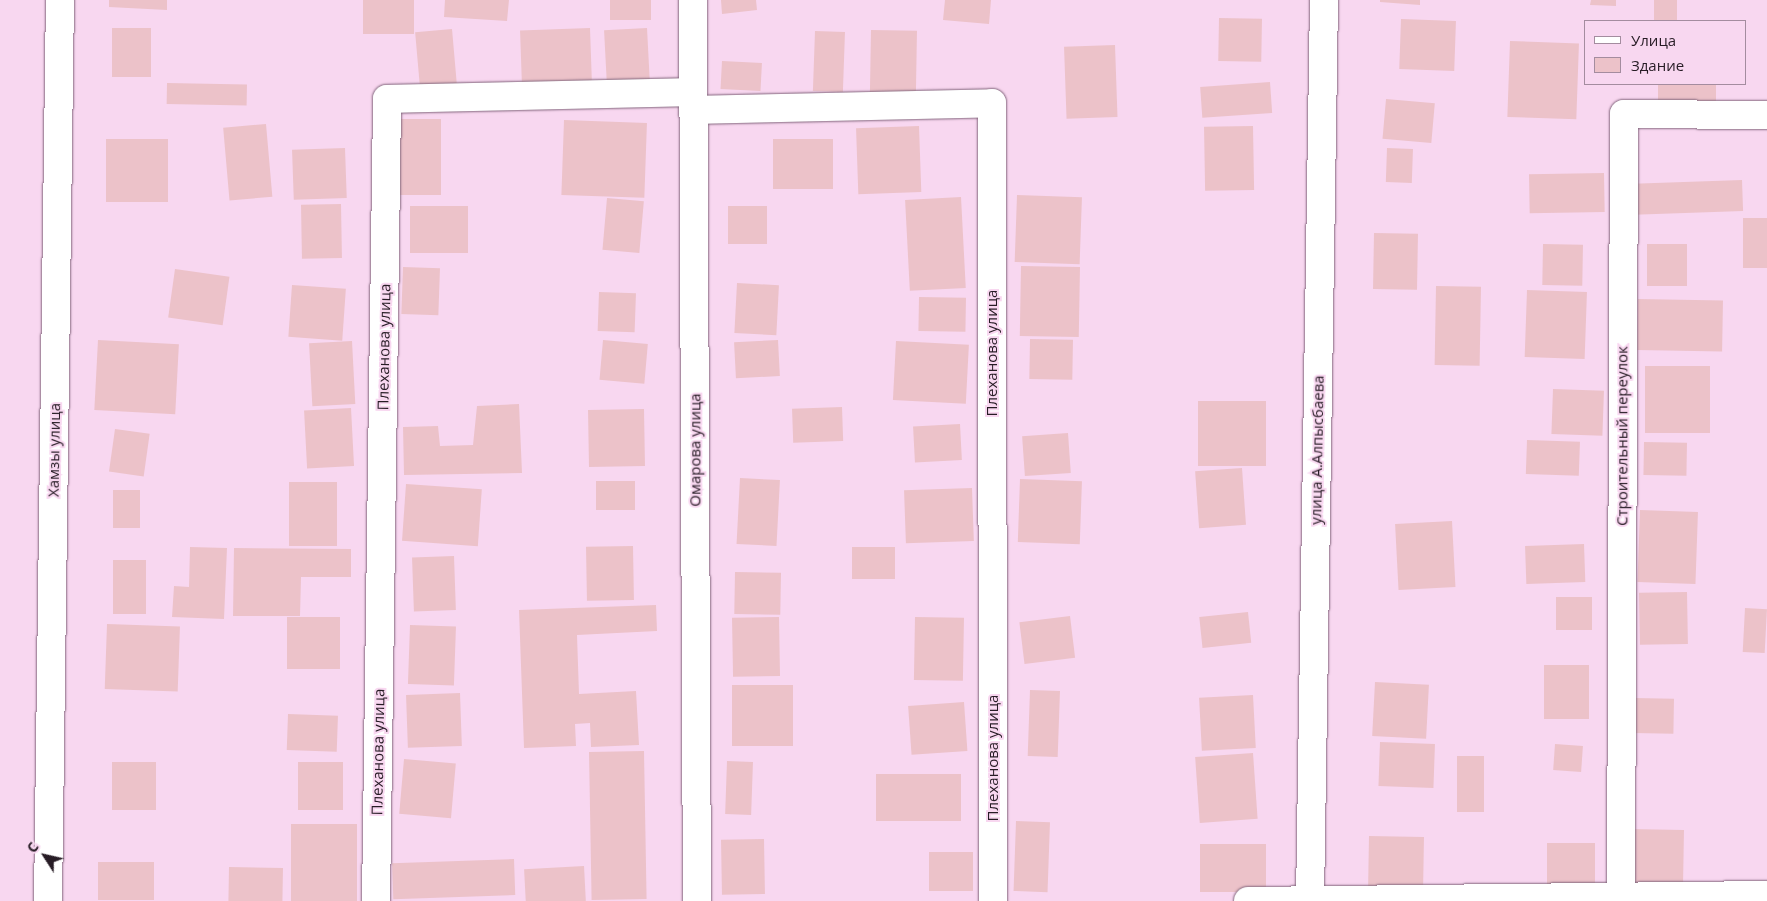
<!DOCTYPE html>
<meta charset="utf-8">
<style>
body{margin:0}
#map{position:relative;width:1767px;height:901px;overflow:hidden;background:#f8d7f0;font-family:"Open Sans",sans-serif}
div>[style]{position:absolute}
.building>*{inset:0;background:#ecc2c9;transform-origin:0 0}
.roads{filter:drop-shadow(0 0 1px #82657c) drop-shadow(0 0 1px #82657c)}
.minor>*{height:28px;margin:-14px;padding:0 14px;transform-origin:14px;border-radius:14px;background:#fff}
span{translate:-50% -50%;white-space:nowrap;text-align:center;line-height:1.15;-webkit-text-stroke:4px #f8d7f0;paint-order:stroke}
.street-label{font-size:15px;color:#271c25}
.legend{position:absolute;left:1584px;top:20px;width:162px;height:65px;box-sizing:border-box;background:#f8d7f0;border:1px solid #a48c9f;margin:0;padding:6px 9px;list-style:none;font-size:15px;color:#271c25}
.legend li{display:flex;align-items:center;gap:10px;height:25px}
.legend b{width:25px;border:1px solid #a48c9f}
.north{position:absolute;left:20px;top:831px;width:50px;height:50px;-webkit-text-stroke:4px #f8d7f0;paint-order:stroke;rotate:305deg;font-size:14px;font-weight:700;line-height:20px;text-align:center;color:#271c25}
.north::after{content:'';display:block;margin:auto;width:18px;height:22px;background:#271c25;clip-path:polygon(50% 0,100% 100%,50% 72%,0 100%)}
</style>
<div id="map">
<div class="building">
<div style="clip-path:polygon(109px 0,167px 0,167px 10px,109px 7px)"></div>
<div style="left:363px;top:0;width:51px;height:34px"></div>
<div style="clip-path:polygon(445px 0,509px 0,507px 21px,444px 17px)"></div>
<div style="left:610px;top:0;width:41px;height:20px"></div>
<div style="clip-path:polygon(721px 0,756px 0,757px 10px,722px 14px)"></div>
<div style="clip-path:polygon(945px 0,991px 0,989px 24px,943px 20px)"></div>
<div style="clip-path:polygon(1380px 0,1420px 0,1420px 5px,1380px 2px)"></div>
<div style="clip-path:polygon(1591px 0,1616px 0,1616px 6px,1590px 5px)"></div>
<div style="left:1654px;top:0;width:23px;height:21px"></div>
<div style="left:1219px;top:18px;width:43px;height:43px;rotate:1deg"></div>
<div style="left:1401px;top:19px;width:55px;height:50px;rotate:2deg"></div>
<div style="left:112px;top:28px;width:39px;height:49px"></div>
<div style="left:590px;top:28px;width:60px;height:70px;rotate:88deg"></div>
<div style="left:647px;top:28px;width:55px;height:43px;rotate:87deg"></div>
<div style="left:452px;top:29px;width:59px;height:37px;rotate:85deg"></div>
<div style="left:871px;top:30px;width:46px;height:66px;rotate:1deg"></div>
<div style="left:815px;top:31px;width:30px;height:60px;rotate:2deg"></div>
<div style="left:1510px;top:41px;width:69px;height:76px;rotate:2deg"></div>
<div style="left:1115px;top:45px;width:72px;height:51px;rotate:88deg"></div>
<div style="left:722px;top:61px;width:40px;height:28px;rotate:3deg"></div>
<div style="left:1270px;top:82px;width:31px;height:70px;rotate:86deg"></div>
<div style="left:167px;top:83px;width:80px;height:21px;rotate:1deg"></div>
<div style="left:1658px;top:84px;width:58px;height:17px"></div>
<div style="left:1386px;top:99px;width:49px;height:40px;rotate:5deg"></div>
<div style="left:398px;top:119px;width:43px;height:76px"></div>
<div style="left:564px;top:120px;width:83px;height:75px;rotate:2deg"></div>
<div style="left:266px;top:124px;width:73px;height:43px;rotate:85deg"></div>
<div style="left:919px;top:126px;width:66px;height:63px;rotate:88deg"></div>
<div style="left:1253px;top:126px;width:64px;height:49px;rotate:89deg"></div>
<div style="left:106px;top:139px;width:62px;height:63px"></div>
<div style="left:833px;top:139px;width:50px;height:60px;rotate:90deg"></div>
<div style="left:345px;top:148px;width:50px;height:53px;rotate:88deg"></div>
<div style="left:1387px;top:148px;width:26px;height:34px;rotate:2deg"></div>
<div style="left:1604px;top:173px;width:39px;height:75px;rotate:89deg"></div>
<div style="left:1742px;top:180px;width:31px;height:109px;rotate:88deg"></div>
<div style="left:1017px;top:195px;width:65px;height:67px;rotate:2deg"></div>
<div style="left:961px;top:197px;width:91px;height:56px;rotate:87deg"></div>
<div style="left:607px;top:198px;width:37px;height:52px;rotate:5deg"></div>
<div style="left:341px;top:204px;width:54px;height:40px;rotate:89deg"></div>
<div style="left:410px;top:206px;width:58px;height:47px"></div>
<div style="left:728px;top:206px;width:39px;height:38px"></div>
<div style="left:1743px;top:218px;width:24px;height:50px"></div>
<div style="left:1374px;top:233px;width:44px;height:56px;rotate:1deg"></div>
<div style="left:1543px;top:244px;width:40px;height:41px;rotate:1deg"></div>
<div style="left:1647px;top:244px;width:40px;height:42px"></div>
<div style="left:1021px;top:266px;width:59px;height:70px;rotate:1deg"></div>
<div style="left:403px;top:267px;width:37px;height:47px;rotate:2deg"></div>
<div style="left:175px;top:269px;width:55px;height:49px;rotate:8deg"></div>
<div style="left:737px;top:283px;width:42px;height:50px;rotate:3deg"></div>
<div style="left:292px;top:285px;width:54px;height:52px;rotate:4deg"></div>
<div style="left:1436px;top:286px;width:45px;height:79px;rotate:1deg"></div>
<div style="left:1527px;top:290px;width:60px;height:67px;rotate:2deg"></div>
<div style="left:599px;top:292px;width:37px;height:39px;rotate:2deg"></div>
<div style="left:919px;top:297px;width:47px;height:34px;rotate:1deg"></div>
<div style="left:1638px;top:299px;width:85px;height:51px;rotate:1deg"></div>
<div style="left:1030px;top:339px;width:43px;height:40px;rotate:1deg"></div>
<div style="left:98px;top:340px;width:81px;height:70px;rotate:3deg"></div>
<div style="left:603px;top:340px;width:45px;height:40px;rotate:5deg"></div>
<div style="left:778px;top:340px;width:36px;height:44px;rotate:87deg"></div>
<div style="left:352px;top:341px;width:63px;height:43px;rotate:87deg"></div>
<div style="left:896px;top:341px;width:73px;height:59px;rotate:3deg"></div>
<div style="left:1645px;top:366px;width:65px;height:67px"></div>
<div style="left:1553px;top:389px;width:51px;height:45px;rotate:2deg"></div>
<div style="left:1266px;top:401px;width:65px;height:68px;rotate:90deg"></div>
<div style="clip-path:polygon(519px 404px,522px 473px,404px 475px,403px 427px,438px 426px,440px 446px,473px 445px,477px 406px)"></div>
<div style="left:842px;top:407px;width:34px;height:50px;rotate:88deg"></div>
<div style="left:351px;top:408px;width:58px;height:47px;rotate:87deg"></div>
<div style="left:644px;top:409px;width:57px;height:56px;rotate:89deg"></div>
<div style="left:960px;top:424px;width:36px;height:47px;rotate:87deg"></div>
<div style="left:115px;top:429px;width:35px;height:43px;rotate:8deg"></div>
<div style="left:1068px;top:433px;width:40px;height:46px;rotate:86deg"></div>
<div style="left:1527px;top:440px;width:53px;height:34px;rotate:2deg"></div>
<div style="left:1644px;top:442px;width:43px;height:33px;rotate:1deg"></div>
<div style="left:1242px;top:468px;width:57px;height:47px;rotate:86deg"></div>
<div style="left:740px;top:478px;width:40px;height:66px;rotate:3deg"></div>
<div style="left:1020px;top:479px;width:62px;height:63px;rotate:2deg"></div>
<div style="left:596px;top:481px;width:39px;height:29px"></div>
<div style="left:289px;top:482px;width:48px;height:64px"></div>
<div style="left:406px;top:484px;width:76px;height:57px;rotate:4deg"></div>
<div style="left:972px;top:488px;width:53px;height:68px;rotate:88deg"></div>
<div style="left:113px;top:490px;width:27px;height:38px"></div>
<div style="left:1640px;top:510px;width:58px;height:72px;rotate:2deg"></div>
<div style="left:1452px;top:521px;width:66px;height:57px;rotate:87deg"></div>
<div style="left:1584px;top:544px;width:38px;height:59px;rotate:88deg"></div>
<div style="left:633px;top:546px;width:54px;height:47px;rotate:89deg"></div>
<div style="clip-path:polygon(190px 547px,227px 548px,224px 619px,172px 617px,174px 586px,189px 587px)"></div>
<div style="left:852px;top:547px;width:43px;height:32px"></div>
<div style="clip-path:polygon(234px 548px,351px 549px,351px 577px,301px 577px,300px 616px,233px 616px)"></div>
<div style="left:454px;top:556px;width:54px;height:42px;rotate:88deg"></div>
<div style="left:113px;top:560px;width:33px;height:54px"></div>
<div style="left:735px;top:572px;width:46px;height:42px;rotate:1deg"></div>
<div style="left:1687px;top:592px;width:52px;height:48px;rotate:89deg"></div>
<div style="left:1556px;top:597px;width:36px;height:33px"></div>
<div style="clip-path:polygon(656px 605px,657px 631px,577px 635px,579px 694px,636px 691px,639px 745px,591px 747px,590px 723px,575px 724px,576px 746px,524px 748px,519px 610px)"></div>
<div style="left:1745px;top:608px;width:22px;height:44px;rotate:3deg"></div>
<div style="left:1248px;top:612px;width:31px;height:49px;rotate:84deg"></div>
<div style="left:1070px;top:616px;width:42px;height:51px;rotate:83deg"></div>
<div style="left:340px;top:617px;width:52px;height:53px;rotate:90deg"></div>
<div style="left:779px;top:617px;width:59px;height:47px;rotate:89deg"></div>
<div style="left:915px;top:617px;width:49px;height:63px;rotate:1deg"></div>
<div style="left:107px;top:624px;width:73px;height:65px;rotate:2deg"></div>
<div style="left:410px;top:625px;width:46px;height:59px;rotate:2deg"></div>
<div style="left:1589px;top:665px;width:54px;height:45px;rotate:90deg"></div>
<div style="left:1375px;top:682px;width:54px;height:54px;rotate:3deg"></div>
<div style="left:793px;top:685px;width:61px;height:61px;rotate:90deg"></div>
<div style="left:1030px;top:690px;width:30px;height:66px;rotate:2deg"></div>
<div style="left:460px;top:693px;width:53px;height:54px;rotate:88deg"></div>
<div style="left:1253px;top:695px;width:53px;height:54px;rotate:87deg"></div>
<div style="left:1634px;top:698px;width:40px;height:35px;rotate:1deg"></div>
<div style="left:964px;top:702px;width:49px;height:56px;rotate:86deg"></div>
<div style="left:288px;top:714px;width:50px;height:36px;rotate:2deg"></div>
<div style="left:1380px;top:742px;width:55px;height:44px;rotate:2deg"></div>
<div style="left:1555px;top:744px;width:28px;height:26px;rotate:4deg"></div>
<div style="left:644px;top:751px;width:148px;height:55px;rotate:89deg"></div>
<div style="left:1253px;top:753px;width:66px;height:58px;rotate:86deg"></div>
<div style="left:1457px;top:756px;width:27px;height:56px"></div>
<div style="left:404px;top:759px;width:52px;height:55px;rotate:5deg"></div>
<div style="left:727px;top:761px;width:26px;height:53px;rotate:2deg"></div>
<div style="left:112px;top:762px;width:44px;height:48px"></div>
<div style="left:298px;top:762px;width:45px;height:48px"></div>
<div style="left:961px;top:774px;width:47px;height:85px;rotate:90deg"></div>
<div style="left:1016px;top:821px;width:34px;height:70px;rotate:2deg"></div>
<div style="left:291px;top:824px;width:66px;height:77px"></div>
<div style="left:1629px;top:829px;width:55px;height:56px;rotate:1deg"></div>
<div style="left:1369px;top:836px;width:55px;height:52px;rotate:1deg"></div>
<div style="left:764px;top:839px;width:55px;height:43px;rotate:89deg"></div>
<div style="left:1547px;top:843px;width:48px;height:41px"></div>
<div style="left:1266px;top:844px;width:48px;height:66px;rotate:90deg"></div>
<div style="left:929px;top:852px;width:44px;height:39px"></div>
<div style="left:514px;top:859px;width:36px;height:122px;rotate:88deg"></div>
<div style="left:98px;top:862px;width:56px;height:38px"></div>
<div style="left:584px;top:866px;width:35px;height:60px;rotate:87deg"></div>
<div style="left:229px;top:867px;width:54px;height:34px;rotate:1deg"></div>
</div>
<div class="roads">
<div class="minor">
<div style="left:693px;top:0;width:901px;rotate:89.75deg"></div>
<div style="left:694px;top:110px;width:298px;rotate:-1.3deg"></div>
<div style="left:992px;top:103px;width:798px;rotate:89.93deg"></div>
<div style="left:48px;top:901px;width:901px;rotate:-89.24deg"></div>
<div style="left:376px;top:901px;width:802px;rotate:-89.21deg"></div>
<div style="left:387px;top:99px;width:306px;rotate:-1.3deg"></div>
<div style="left:1248px;top:901px;width:519px;rotate:-0.66deg"></div>
<div style="left:1310px;top:901px;width:901px;rotate:-89.11deg"></div>
<div style="left:1621px;top:901px;width:787px;rotate:-89.78deg"></div>
<div style="left:1624px;top:114px;width:143px;rotate:0.4deg"></div>
</div>
</div>
<div class="street-label">
<span style="left:384px;top:347px;rotate:-89deg">Плеханова улица</span>
<span style="left:992px;top:353px;rotate:-90deg">Плеханова улица</span>
<span style="left:1622px;top:436px;rotate:-90deg">Строительный переулок</span>
<span style="left:54px;top:450px;rotate:-89deg">Хамзы улица</span>
<span style="left:695px;top:450px;rotate:-90deg">Омарова улица</span>
<span style="left:1317px;top:450px;rotate:-89deg">улица А.Алпысбаева</span>
<span style="left:378px;top:752px;rotate:-89deg">Плеханова улица</span>
<span style="left:993px;top:758px;rotate:-90deg">Плеханова улица</span>
</div>
<ul class="legend">
<li><b style="height:6px;background:#fff"></b>Улица</li>
<li><b style="height:14px;background:#ecc2c9"></b>Здание</li>
</ul>
<div class="north">С</div>
</div>
